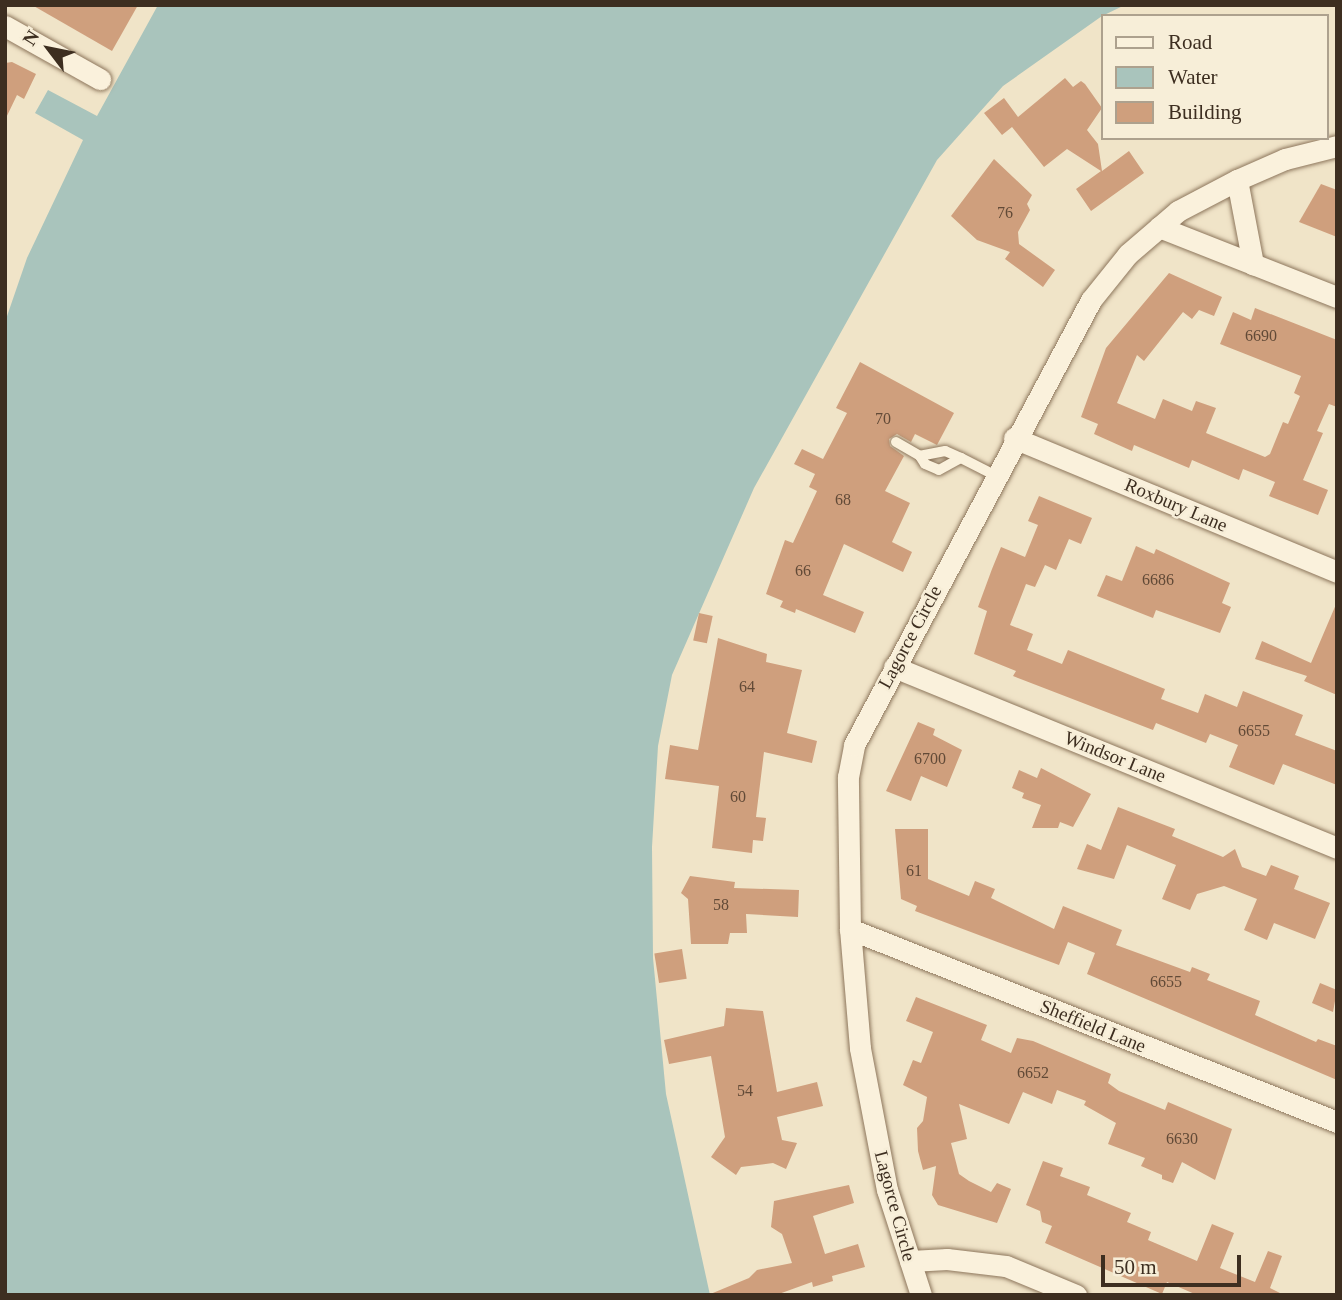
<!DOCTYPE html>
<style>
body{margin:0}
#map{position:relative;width:1342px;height:1300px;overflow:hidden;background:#f0e4c8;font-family:Georgia,serif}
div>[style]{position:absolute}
.water>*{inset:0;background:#a9c4bc}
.building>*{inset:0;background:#cf9f7d;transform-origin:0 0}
.roads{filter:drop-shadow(0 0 2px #8d765c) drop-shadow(0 0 2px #8d765c)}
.service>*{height:10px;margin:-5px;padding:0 5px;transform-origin:5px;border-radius:5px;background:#faf1dc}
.minor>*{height:21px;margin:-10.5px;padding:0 10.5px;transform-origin:10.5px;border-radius:10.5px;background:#faf1dc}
span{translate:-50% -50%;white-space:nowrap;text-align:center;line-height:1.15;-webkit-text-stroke:5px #f7eed8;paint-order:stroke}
.number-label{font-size:16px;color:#624a37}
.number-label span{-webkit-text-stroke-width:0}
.street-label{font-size:19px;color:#3d2e20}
.frame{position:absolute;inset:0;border:7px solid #3d2e20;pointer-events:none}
.legend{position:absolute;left:1101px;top:14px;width:228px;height:126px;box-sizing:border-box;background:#f7eed8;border:2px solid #ada18e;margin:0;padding:9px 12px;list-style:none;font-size:21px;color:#3d2e20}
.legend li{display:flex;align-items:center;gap:14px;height:35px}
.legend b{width:35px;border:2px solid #ada18e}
.north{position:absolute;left:14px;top:14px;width:70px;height:70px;-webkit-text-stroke:5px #f7eed8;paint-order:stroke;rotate:302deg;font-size:19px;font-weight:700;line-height:28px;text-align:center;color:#3d2e20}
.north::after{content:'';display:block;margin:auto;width:24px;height:32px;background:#3d2e20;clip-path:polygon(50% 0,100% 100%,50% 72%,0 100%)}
.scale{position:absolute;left:1101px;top:1255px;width:140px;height:32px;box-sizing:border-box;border:4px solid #3d2e20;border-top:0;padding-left:9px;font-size:21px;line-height:24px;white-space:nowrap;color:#3d2e20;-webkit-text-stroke:5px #f7eed8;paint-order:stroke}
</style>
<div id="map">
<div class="water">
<div style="clip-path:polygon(158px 5px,1125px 5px,1102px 16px,1003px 86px,937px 160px,754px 488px,672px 675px,658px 746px,652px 847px,653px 958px,666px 1094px,710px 1295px,5px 1295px,5px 322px,27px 258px,83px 140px,35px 113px,48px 90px,97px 116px)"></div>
</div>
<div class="building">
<div style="clip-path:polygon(32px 5px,138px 5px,112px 51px)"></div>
<div style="clip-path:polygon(12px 62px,36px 74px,24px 99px,17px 95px,5px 120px,5px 63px)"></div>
<div style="clip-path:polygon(1065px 78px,1073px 87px,1081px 81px,1085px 84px,1102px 108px,1087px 130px,1098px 144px,1102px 171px,1129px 151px,1144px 173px,1091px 211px,1076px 189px,1101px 171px,1067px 149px,1044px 167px,1012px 127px,1002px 135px,984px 113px,1004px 98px,1018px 117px)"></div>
<div style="clip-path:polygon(994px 159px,1032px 195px,1027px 204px,1030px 210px,1018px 232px,1019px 244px,1055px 270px,1043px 287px,1005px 259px,1010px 252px,977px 240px,951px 216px)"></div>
<div style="clip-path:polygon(1321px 184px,1337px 190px,1337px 237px,1299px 222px)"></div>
<div style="clip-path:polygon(1169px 273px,1222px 297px,1214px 316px,1199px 310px,1192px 319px,1183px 312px,1144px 361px,1137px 355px,1117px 403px,1155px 419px,1163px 399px,1192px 411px,1196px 401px,1216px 408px,1206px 433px,1265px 457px,1270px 454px,1283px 422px,1288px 424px,1300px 396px,1294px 393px,1301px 376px,1220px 344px,1233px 312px,1251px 320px,1255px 308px,1337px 340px,1337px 407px,1329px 404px,1317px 431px,1323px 433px,1303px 480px,1328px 490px,1318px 515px,1269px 496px,1275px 482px,1243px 469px,1239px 480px,1192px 460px,1189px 468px,1134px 445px,1132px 451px,1094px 434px,1098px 424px,1081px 417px,1106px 348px)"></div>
<div style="clip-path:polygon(860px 362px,954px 413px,937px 445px,915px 434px,911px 442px,897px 434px,889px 439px,890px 446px,904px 456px,885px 491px,910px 503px,892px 542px,912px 552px,903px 572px,844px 544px,823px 595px,864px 612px,855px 633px,796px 609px,795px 613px,780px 607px,783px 601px,766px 594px,785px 540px,793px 543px,817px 491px,809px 487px,815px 474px,794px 464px,802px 449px,823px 459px,847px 413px,836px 408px)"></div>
<div style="clip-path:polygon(1039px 496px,1092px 518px,1081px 544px,1069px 539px,1056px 570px,1045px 565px,1035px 587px,1026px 584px,1010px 625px,1033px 634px,1027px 650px,1062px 664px,1068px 650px,1165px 689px,1161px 699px,1198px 713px,1205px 694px,1237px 707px,1243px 691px,1303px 715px,1295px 735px,1337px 751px,1337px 785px,1283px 764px,1274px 785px,1229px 767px,1238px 745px,1210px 734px,1206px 743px,1156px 723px,1153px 730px,1013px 676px,1016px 671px,974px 654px,987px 611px,978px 607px,992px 569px,1001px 547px,1025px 557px,1038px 525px,1028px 521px)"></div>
<div style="clip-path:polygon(1136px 546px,1154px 554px,1156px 549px,1230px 583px,1222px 603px,1231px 607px,1220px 633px,1156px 610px,1153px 618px,1097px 596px,1106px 575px,1122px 581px)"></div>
<div style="clip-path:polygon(1337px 602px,1337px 695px,1304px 681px,1307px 676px,1255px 659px,1262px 641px,1311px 663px)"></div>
<div style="left:699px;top:613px;width:14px;height:28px;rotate:12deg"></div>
<div style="clip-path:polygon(718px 638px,767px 654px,766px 662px,802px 670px,787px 733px,817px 741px,812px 763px,764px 752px,756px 817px,766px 818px,763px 841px,753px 840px,752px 853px,712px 848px,719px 786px,665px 779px,670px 745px,698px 750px)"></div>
<div style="clip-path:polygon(918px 722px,935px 729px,933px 735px,962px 750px,947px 787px,921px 776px,911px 801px,886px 791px)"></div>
<div style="clip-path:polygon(1041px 768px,1091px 794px,1073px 827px,1060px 822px,1058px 828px,1032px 828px,1041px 805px,1022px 798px,1024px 793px,1012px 788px,1019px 770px,1037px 778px)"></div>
<div style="clip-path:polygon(1118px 807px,1175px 829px,1172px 836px,1223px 857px,1235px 849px,1242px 867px,1266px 876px,1271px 865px,1299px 876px,1294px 889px,1330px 903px,1315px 939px,1274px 923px,1267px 940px,1244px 930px,1257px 899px,1224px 886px,1197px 894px,1190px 910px,1162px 899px,1176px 865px,1127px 845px,1114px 879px,1077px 869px,1087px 844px,1101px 850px)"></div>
<div style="clip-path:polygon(895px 829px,928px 829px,928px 879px,969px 896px,975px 881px,995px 889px,991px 898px,1054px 929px,1063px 906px,1122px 930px,1116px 945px,1190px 972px,1192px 967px,1210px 974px,1207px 980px,1260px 1001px,1255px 1015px,1316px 1042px,1318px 1039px,1337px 1046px,1337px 1080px,1087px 974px,1095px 953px,1068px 942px,1059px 965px,915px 911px,917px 906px,901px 899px)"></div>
<div style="clip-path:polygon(690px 876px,735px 882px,734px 888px,799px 890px,798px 917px,746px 914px,747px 933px,730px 933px,728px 944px,691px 944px,688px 899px,681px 893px)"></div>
<div style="left:682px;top:949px;width:30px;height:28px;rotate:81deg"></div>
<div style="clip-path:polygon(1320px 983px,1337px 990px,1333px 1012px,1312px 1003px)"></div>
<div style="clip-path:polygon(916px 997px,987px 1025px,981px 1040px,1011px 1053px,1017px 1038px,1033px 1041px,1111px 1074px,1108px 1083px,1119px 1091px,1165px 1110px,1168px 1102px,1232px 1129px,1215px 1180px,1182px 1162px,1173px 1183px,1162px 1179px,1162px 1175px,1141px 1166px,1145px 1158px,1108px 1144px,1116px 1123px,1084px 1105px,1086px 1101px,1057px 1090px,1052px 1104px,1023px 1092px,1009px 1124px,959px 1104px,967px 1139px,951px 1143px,959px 1174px,969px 1181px,991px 1192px,997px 1183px,1011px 1189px,997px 1223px,938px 1205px,932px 1195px,936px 1166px,923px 1170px,918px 1151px,917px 1128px,923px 1121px,927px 1097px,903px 1085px,913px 1060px,921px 1063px,933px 1032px,906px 1021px)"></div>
<div style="clip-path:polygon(726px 1008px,763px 1011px,777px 1092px,817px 1082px,823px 1106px,777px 1117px,782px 1140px,797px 1143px,786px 1169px,773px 1163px,741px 1167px,736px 1175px,711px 1157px,725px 1137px,711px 1056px,669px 1064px,664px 1040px,724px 1026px)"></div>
<div style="clip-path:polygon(1043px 1161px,1063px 1168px,1060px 1176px,1090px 1187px,1087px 1195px,1131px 1213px,1127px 1222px,1151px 1232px,1148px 1240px,1197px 1261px,1212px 1224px,1234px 1233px,1220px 1268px,1255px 1282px,1268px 1251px,1282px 1256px,1270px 1288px,1284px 1295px,1197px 1295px,1167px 1282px,1162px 1294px,1045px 1243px,1052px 1226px,1042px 1222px,1040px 1211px,1026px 1205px)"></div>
<div style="clip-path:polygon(849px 1185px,854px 1203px,813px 1216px,825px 1254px,858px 1244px,865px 1267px,832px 1276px,833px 1281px,813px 1287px,812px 1282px,776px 1295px,708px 1295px,749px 1278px,757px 1270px,792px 1263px,782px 1234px,771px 1227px,774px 1201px)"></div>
</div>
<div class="roads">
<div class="service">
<div style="left:896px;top:442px;width:28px;rotate:30deg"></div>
<div style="left:961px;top:458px;width:17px;rotate:-156deg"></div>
<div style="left:945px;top:451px;width:25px;rotate:169deg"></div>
<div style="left:920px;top:456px;width:9px;rotate:58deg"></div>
<div style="left:925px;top:464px;width:15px;rotate:23deg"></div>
<div style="left:939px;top:470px;width:25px;rotate:-29deg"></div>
<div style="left:961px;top:458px;width:38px;rotate:27deg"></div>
</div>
<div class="minor">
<div style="left:5px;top:26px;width:109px;rotate:29.2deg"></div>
<div style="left:1237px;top:180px;width:86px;rotate:79.2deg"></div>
<div style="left:1159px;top:227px;width:191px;rotate:21.5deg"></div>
<div style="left:1014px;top:438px;width:350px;rotate:22.5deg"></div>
<div style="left:894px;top:667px;width:479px;rotate:22.2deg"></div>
<div style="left:850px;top:929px;width:524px;rotate:21.62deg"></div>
<div style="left:910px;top:1261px;width:37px;rotate:-3deg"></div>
<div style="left:947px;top:1259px;width:59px;rotate:6.8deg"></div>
<div style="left:1006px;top:1266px;width:76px;rotate:22.5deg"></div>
<div style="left:921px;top:1295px;width:110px;rotate:-107.9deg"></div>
<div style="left:887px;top:1190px;width:145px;rotate:-100.8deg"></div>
<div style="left:860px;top:1048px;width:119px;rotate:-94.8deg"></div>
<div style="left:850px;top:929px;width:152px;rotate:-90.8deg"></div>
<div style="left:848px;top:777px;width:33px;rotate:-79deg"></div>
<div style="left:854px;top:745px;width:504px;rotate:-61.96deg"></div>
<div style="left:1091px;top:300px;width:59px;rotate:-51.2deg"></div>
<div style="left:1128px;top:254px;width:66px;rotate:-40.7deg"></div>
<div style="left:1178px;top:211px;width:67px;rotate:-27.7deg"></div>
<div style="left:1237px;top:180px;width:52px;rotate:-23.6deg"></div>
<div style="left:1285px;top:159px;width:54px;rotate:-14deg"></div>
</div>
</div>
<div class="number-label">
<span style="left:1005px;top:213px">76</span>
<span style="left:1261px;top:336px">6690</span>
<span style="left:883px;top:419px">70</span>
<span style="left:843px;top:500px">68</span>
<span style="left:803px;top:571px">66</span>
<span style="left:1158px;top:580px">6686</span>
<span style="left:747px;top:687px">64</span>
<span style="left:1254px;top:731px">6655</span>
<span style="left:930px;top:759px">6700</span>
<span style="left:738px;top:797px">60</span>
<span style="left:914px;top:871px">61</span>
<span style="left:721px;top:905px">58</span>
<span style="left:1166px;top:982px">6655</span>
<span style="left:1033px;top:1073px">6652</span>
<span style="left:745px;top:1091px">54</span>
<span style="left:1182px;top:1139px">6630</span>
</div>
<div class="street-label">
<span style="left:1176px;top:505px;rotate:23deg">Roxbury Lane</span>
<span style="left:910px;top:637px;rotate:-62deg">Lagorce Circle</span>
<span style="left:1115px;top:757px;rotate:22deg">Windsor Lane</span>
<span style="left:1093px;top:1026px;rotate:22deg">Sheffield Lane</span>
<span style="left:895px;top:1206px;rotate:75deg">Lagorce Circle</span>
</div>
<div class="frame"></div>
<ul class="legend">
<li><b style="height:9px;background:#faf1dc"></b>Road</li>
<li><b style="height:19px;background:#a9c4bc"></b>Water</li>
<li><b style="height:19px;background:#cf9f7d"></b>Building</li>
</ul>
<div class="north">N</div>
<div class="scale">50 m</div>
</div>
